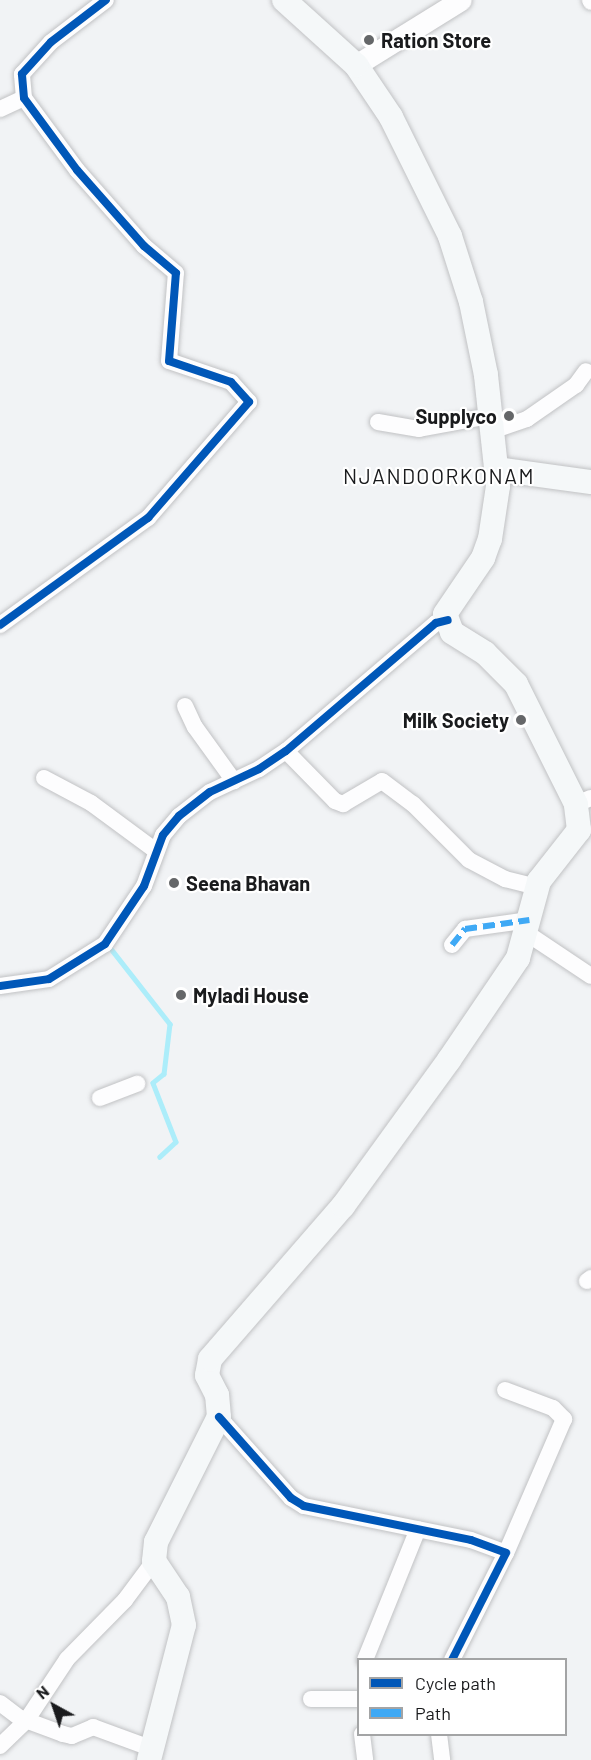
<!DOCTYPE html>
<style>
body{margin:0}
#map{position:relative;width:591px;height:1760px;overflow:hidden;background:#f1f3f5;font-family:Barlow,sans-serif}
div>[style]{position:absolute}
.stream>*{height:4.5px;margin:-2.25px;padding:0 2.25px;transform-origin:2.25px;border-radius:2.25px;background:#acedfa}
.roads{filter:drop-shadow(0 0 2px #c1c2c4) drop-shadow(0 0 2px #c1c2c4)}
.minor>*{height:16px;margin:-8px;padding:0 8px;transform-origin:8px;border-radius:8px;background:#fdfdfe}
.tertiary>*{height:21px;margin:-10.5px;padding:0 10.5px;transform-origin:10.5px;border-radius:10.5px;background:#fdfdfe}
.secondary>*{height:24px;margin:-12px;padding:0 12px;transform-origin:12px;border-radius:12px;background:#f5f8f9}
.quiet>*{height:6px;margin-top:-3px;transform-origin:0;background:repeating-linear-gradient(90deg,#3fa9f5 0 12px,transparent 0 18px)}
.cycleway>*{height:8px;margin:-4px;padding:0 4px;transform-origin:4px;border-radius:4px;background:#0057b8}
.dots>*{width:16px;height:16px;translate:-50% -50%;box-sizing:border-box;border:3px solid #fff;border-radius:50%}
span{translate:-50% -50%;white-space:nowrap;text-align:center;line-height:1.15;-webkit-text-stroke:4.5px #fff;paint-order:stroke}
.poi-label{font-size:20px;color:#1a1b1d;font-weight:700}
.left{translate:0 -50%;text-align:left}
.right{translate:-100% -50%;text-align:right}
.neighbourhood-label{font-size:21px;color:#1a1b1d;letter-spacing:1.5px}
.legend{position:absolute;left:357px;top:1658px;width:210px;height:78px;box-sizing:border-box;background:#fff;border:2px solid #a3a4a5;margin:0;padding:8px 10px;list-style:none;font-size:18px;color:#1a1b1d}
.legend li{display:flex;align-items:center;gap:12px;height:30px}
.legend b{width:30px;border:2px solid #a3a4a5}
.north{position:absolute;left:24px;top:1676px;width:60px;height:60px;-webkit-text-stroke:4px #fff;paint-order:stroke;rotate:320deg;font-size:16px;font-weight:700;line-height:24px;text-align:center;color:#1a1b1d}
.north::after{content:'';display:block;margin:auto;width:21px;height:27px;background:#1a1b1d;clip-path:polygon(50% 0,100% 100%,50% 72%,0 100%)}
</style>
<div id="map">
<div class="stream">
<div style="left:112px;top:950px;width:94px;rotate:51.9deg"></div>
<div style="left:170px;top:1024px;width:50px;rotate:96.8deg"></div>
<div style="left:164px;top:1074px;width:14px;rotate:141deg"></div>
<div style="left:153px;top:1083px;width:63px;rotate:68.7deg"></div>
<div style="left:176px;top:1142px;width:22px;rotate:137deg"></div>
</div>
<div class="roads">
<div class="minor">
<div style="left:590px;top:0;width:2px;rotate:63deg"></div>
<div style="left:0;top:109px;width:26px;rotate:-25deg"></div>
<div style="left:378px;top:422px;width:42px;rotate:9.7deg"></div>
<div style="left:419px;top:429px;width:72px;rotate:-10.4deg"></div>
<div style="left:492px;top:431px;width:37px;rotate:-19deg"></div>
<div style="left:527px;top:419px;width:60px;rotate:-34.8deg"></div>
<div style="left:576px;top:385px;width:17px;rotate:-54deg"></div>
<div style="left:0;top:625px;width:183px;rotate:-35.9deg"></div>
<div style="left:148px;top:518px;width:154px;rotate:-49deg"></div>
<div style="left:249px;top:402px;width:27px;rotate:-132deg"></div>
<div style="left:231px;top:382px;width:65px;rotate:-161.3deg"></div>
<div style="left:169px;top:361px;width:88px;rotate:-85.5deg"></div>
<div style="left:176px;top:273px;width:42px;rotate:-139.8deg"></div>
<div style="left:144px;top:246px;width:101px;rotate:-131.4deg"></div>
<div style="left:77px;top:170px;width:89px;rotate:-126.4deg"></div>
<div style="left:24px;top:98px;width:24px;rotate:-95deg"></div>
<div style="left:22px;top:74px;width:43px;rotate:-47.8deg"></div>
<div style="left:51px;top:42px;width:69px;rotate:-37.4deg"></div>
<div style="left:185px;top:706px;width:23px;rotate:65deg"></div>
<div style="left:195px;top:727px;width:67px;rotate:54.2deg"></div>
<div style="left:286px;top:751px;width:70px;rotate:45.6deg"></div>
<div style="left:335px;top:801px;width:9px;rotate:21deg"></div>
<div style="left:343px;top:804px;width:45px;rotate:-30.5deg"></div>
<div style="left:382px;top:781px;width:39px;rotate:37deg"></div>
<div style="left:413px;top:804px;width:79px;rotate:45deg"></div>
<div style="left:469px;top:860px;width:41px;rotate:27.8deg"></div>
<div style="left:505px;top:879px;width:33px;rotate:14deg"></div>
<div style="left:44px;top:778px;width:53px;rotate:28deg"></div>
<div style="left:91px;top:803px;width:81px;rotate:36.4deg"></div>
<div style="left:576px;top:804px;width:16px;rotate:-22deg"></div>
<div style="left:525px;top:932px;width:79px;rotate:33.7deg"></div>
<div style="left:452px;top:945px;width:21px;rotate:-51deg"></div>
<div style="left:465px;top:929px;width:65px;rotate:-8deg"></div>
<div style="left:0;top:986px;width:49px;rotate:-8.1deg"></div>
<div style="left:49px;top:979px;width:66px;rotate:-32deg"></div>
<div style="left:105px;top:944px;width:70px;rotate:-56.1deg"></div>
<div style="left:144px;top:886px;width:54px;rotate:-69.6deg"></div>
<div style="left:163px;top:835px;width:25px;rotate:-50deg"></div>
<div style="left:179px;top:816px;width:39px;rotate:-38deg"></div>
<div style="left:210px;top:792px;width:54px;rotate:-25.1deg"></div>
<div style="left:259px;top:769px;width:32px;rotate:-34deg"></div>
<div style="left:286px;top:751px;width:197px;rotate:-40.5deg"></div>
<div style="left:436px;top:623px;width:12px;rotate:-14deg"></div>
<div style="left:100px;top:1098px;width:40px;rotate:-21deg"></div>
<div style="left:587px;top:1281px;width:5px;rotate:-37deg"></div>
<div style="left:505px;top:1390px;width:51px;rotate:20.6deg"></div>
<div style="left:553px;top:1408px;width:16px;rotate:45deg"></div>
<div style="left:564px;top:1419px;width:146px;rotate:113.4deg"></div>
<div style="left:219px;top:1417px;width:108px;rotate:48.4deg"></div>
<div style="left:291px;top:1498px;width:15px;rotate:32deg"></div>
<div style="left:304px;top:1506px;width:170px;rotate:11.5deg"></div>
<div style="left:471px;top:1540px;width:37px;rotate:20deg"></div>
<div style="left:506px;top:1553px;width:120px;rotate:116.8deg"></div>
<div style="left:365px;top:1660px;width:141px;rotate:-68deg"></div>
<div style="left:311px;top:1699px;width:46px"></div>
<div style="left:0;top:1703px;width:25px;rotate:37deg"></div>
<div style="left:20px;top:1718px;width:46px;rotate:20.4deg"></div>
<div style="left:63px;top:1734px;width:9px;rotate:13deg"></div>
<div style="left:72px;top:1736px;width:23px;rotate:-23deg"></div>
<div style="left:93px;top:1727px;width:61px;rotate:20.2deg"></div>
<div style="left:362px;top:1734px;width:26px;rotate:83deg"></div>
<div style="left:439px;top:1734px;width:26px;rotate:83deg"></div>
<div style="left:0;top:1746px;width:36px;rotate:-44deg"></div>
<div style="left:26px;top:1721px;width:74px;rotate:-56.5deg"></div>
<div style="left:67px;top:1659px;width:83px;rotate:-45.5deg"></div>
<div style="left:125px;top:1600px;width:49px;rotate:-53.4deg"></div>
</div>
<div class="tertiary">
<div style="left:356px;top:65px;width:123px;rotate:-31.8deg"></div>
</div>
<div class="secondary">
<div style="left:496px;top:469px;width:96px;rotate:7.8deg"></div>
<div style="left:149px;top:1760px;width:139px;rotate:-75.5deg"></div>
<div style="left:184px;top:1625px;width:29px;rotate:-102deg"></div>
<div style="left:178px;top:1597px;width:43px;rotate:-123.7deg"></div>
<div style="left:154px;top:1561px;width:19px;rotate:-84deg"></div>
<div style="left:156px;top:1542px;width:140px;rotate:-63.3deg"></div>
<div style="left:219px;top:1417px;width:22px;rotate:-95deg"></div>
<div style="left:217px;top:1395px;width:22px;rotate:-117deg"></div>
<div style="left:207px;top:1375px;width:16px;rotate:-79deg"></div>
<div style="left:210px;top:1359px;width:203px;rotate:-49deg"></div>
<div style="left:343px;top:1206px;width:180px;rotate:-54deg"></div>
<div style="left:449px;top:1060px;width:123px;rotate:-55.9deg"></div>
<div style="left:518px;top:958px;width:80px;rotate:-74.7deg"></div>
<div style="left:539px;top:881px;width:65px;rotate:-51.9deg"></div>
<div style="left:579px;top:830px;width:26px;rotate:-97deg"></div>
<div style="left:576px;top:804px;width:134px;rotate:-116.6deg"></div>
<div style="left:516px;top:684px;width:44px;rotate:-135deg"></div>
<div style="left:485px;top:653px;width:39px;rotate:-148deg"></div>
<div style="left:452px;top:632px;width:19px;rotate:-111deg"></div>
<div style="left:445px;top:614px;width:68px;rotate:-55.8deg"></div>
<div style="left:483px;top:558px;width:20px;rotate:-70deg"></div>
<div style="left:490px;top:539px;width:54px;rotate:-81.4deg"></div>
<div style="left:498px;top:486px;width:112px;rotate:-96.2deg"></div>
<div style="left:486px;top:375px;width:75px;rotate:-101.6deg"></div>
<div style="left:471px;top:302px;width:69px;rotate:-107.7deg"></div>
<div style="left:450px;top:236px;width:133px;rotate:-116.4deg"></div>
<div style="left:391px;top:117px;width:63px;rotate:-123.9deg"></div>
<div style="left:356px;top:65px;width:97px;rotate:-137.9deg"></div>
</div>
</div>
<div class="quiet">
<div style="left:452px;top:945px;width:21px;rotate:-51deg"></div>
<div style="left:465px;top:929px;width:65px;rotate:-8deg"></div>
</div>
<div class="cycleway">
<div style="left:0;top:625px;width:183px;rotate:-35.9deg"></div>
<div style="left:148px;top:518px;width:154px;rotate:-49deg"></div>
<div style="left:249px;top:402px;width:27px;rotate:-132deg"></div>
<div style="left:231px;top:382px;width:65px;rotate:-161.3deg"></div>
<div style="left:169px;top:361px;width:88px;rotate:-85.5deg"></div>
<div style="left:176px;top:273px;width:42px;rotate:-139.8deg"></div>
<div style="left:144px;top:246px;width:101px;rotate:-131.4deg"></div>
<div style="left:77px;top:170px;width:89px;rotate:-126.4deg"></div>
<div style="left:24px;top:98px;width:24px;rotate:-95deg"></div>
<div style="left:22px;top:74px;width:43px;rotate:-47.8deg"></div>
<div style="left:51px;top:42px;width:69px;rotate:-37.4deg"></div>
<div style="left:0;top:986px;width:49px;rotate:-8.1deg"></div>
<div style="left:49px;top:979px;width:66px;rotate:-32deg"></div>
<div style="left:105px;top:944px;width:70px;rotate:-56.1deg"></div>
<div style="left:144px;top:886px;width:54px;rotate:-69.6deg"></div>
<div style="left:163px;top:835px;width:25px;rotate:-50deg"></div>
<div style="left:179px;top:816px;width:39px;rotate:-38deg"></div>
<div style="left:210px;top:792px;width:54px;rotate:-25.1deg"></div>
<div style="left:259px;top:769px;width:32px;rotate:-34deg"></div>
<div style="left:286px;top:751px;width:197px;rotate:-40.5deg"></div>
<div style="left:436px;top:623px;width:12px;rotate:-14deg"></div>
<div style="left:219px;top:1417px;width:108px;rotate:48.4deg"></div>
<div style="left:291px;top:1498px;width:15px;rotate:32deg"></div>
<div style="left:304px;top:1506px;width:170px;rotate:11.5deg"></div>
<div style="left:471px;top:1540px;width:37px;rotate:20deg"></div>
<div style="left:506px;top:1553px;width:120px;rotate:116.8deg"></div>
</div>
<div class="dots">
<div style="left:369px;top:40px;background:#656769"></div>
<div style="left:509px;top:416px;background:#656769"></div>
<div style="left:521px;top:720px;background:#656769"></div>
<div style="left:174px;top:883px;background:#656769"></div>
<div style="left:181px;top:995px;background:#656769"></div>
</div>
<div class="poi-label">
<span class="left" style="left:381px;top:40px">Ration Store</span>
<span class="right" style="left:497px;top:416px">Supplyco</span>
<span class="right" style="left:509px;top:720px">Milk Society</span>
<span class="left" style="left:186px;top:883px">Seena Bhavan</span>
<span class="left" style="left:193px;top:995px">Myladi House</span>
</div>
<div class="neighbourhood-label">
<span style="left:439px;top:476px">NJANDOORKONAM</span>
</div>
<ul class="legend">
<li><b style="height:8px;background:#0057b8"></b>Cycle path</li>
<li><b style="height:8px;background:#3fa9f5"></b>Path</li>
</ul>
<div class="north">N</div>
</div>
